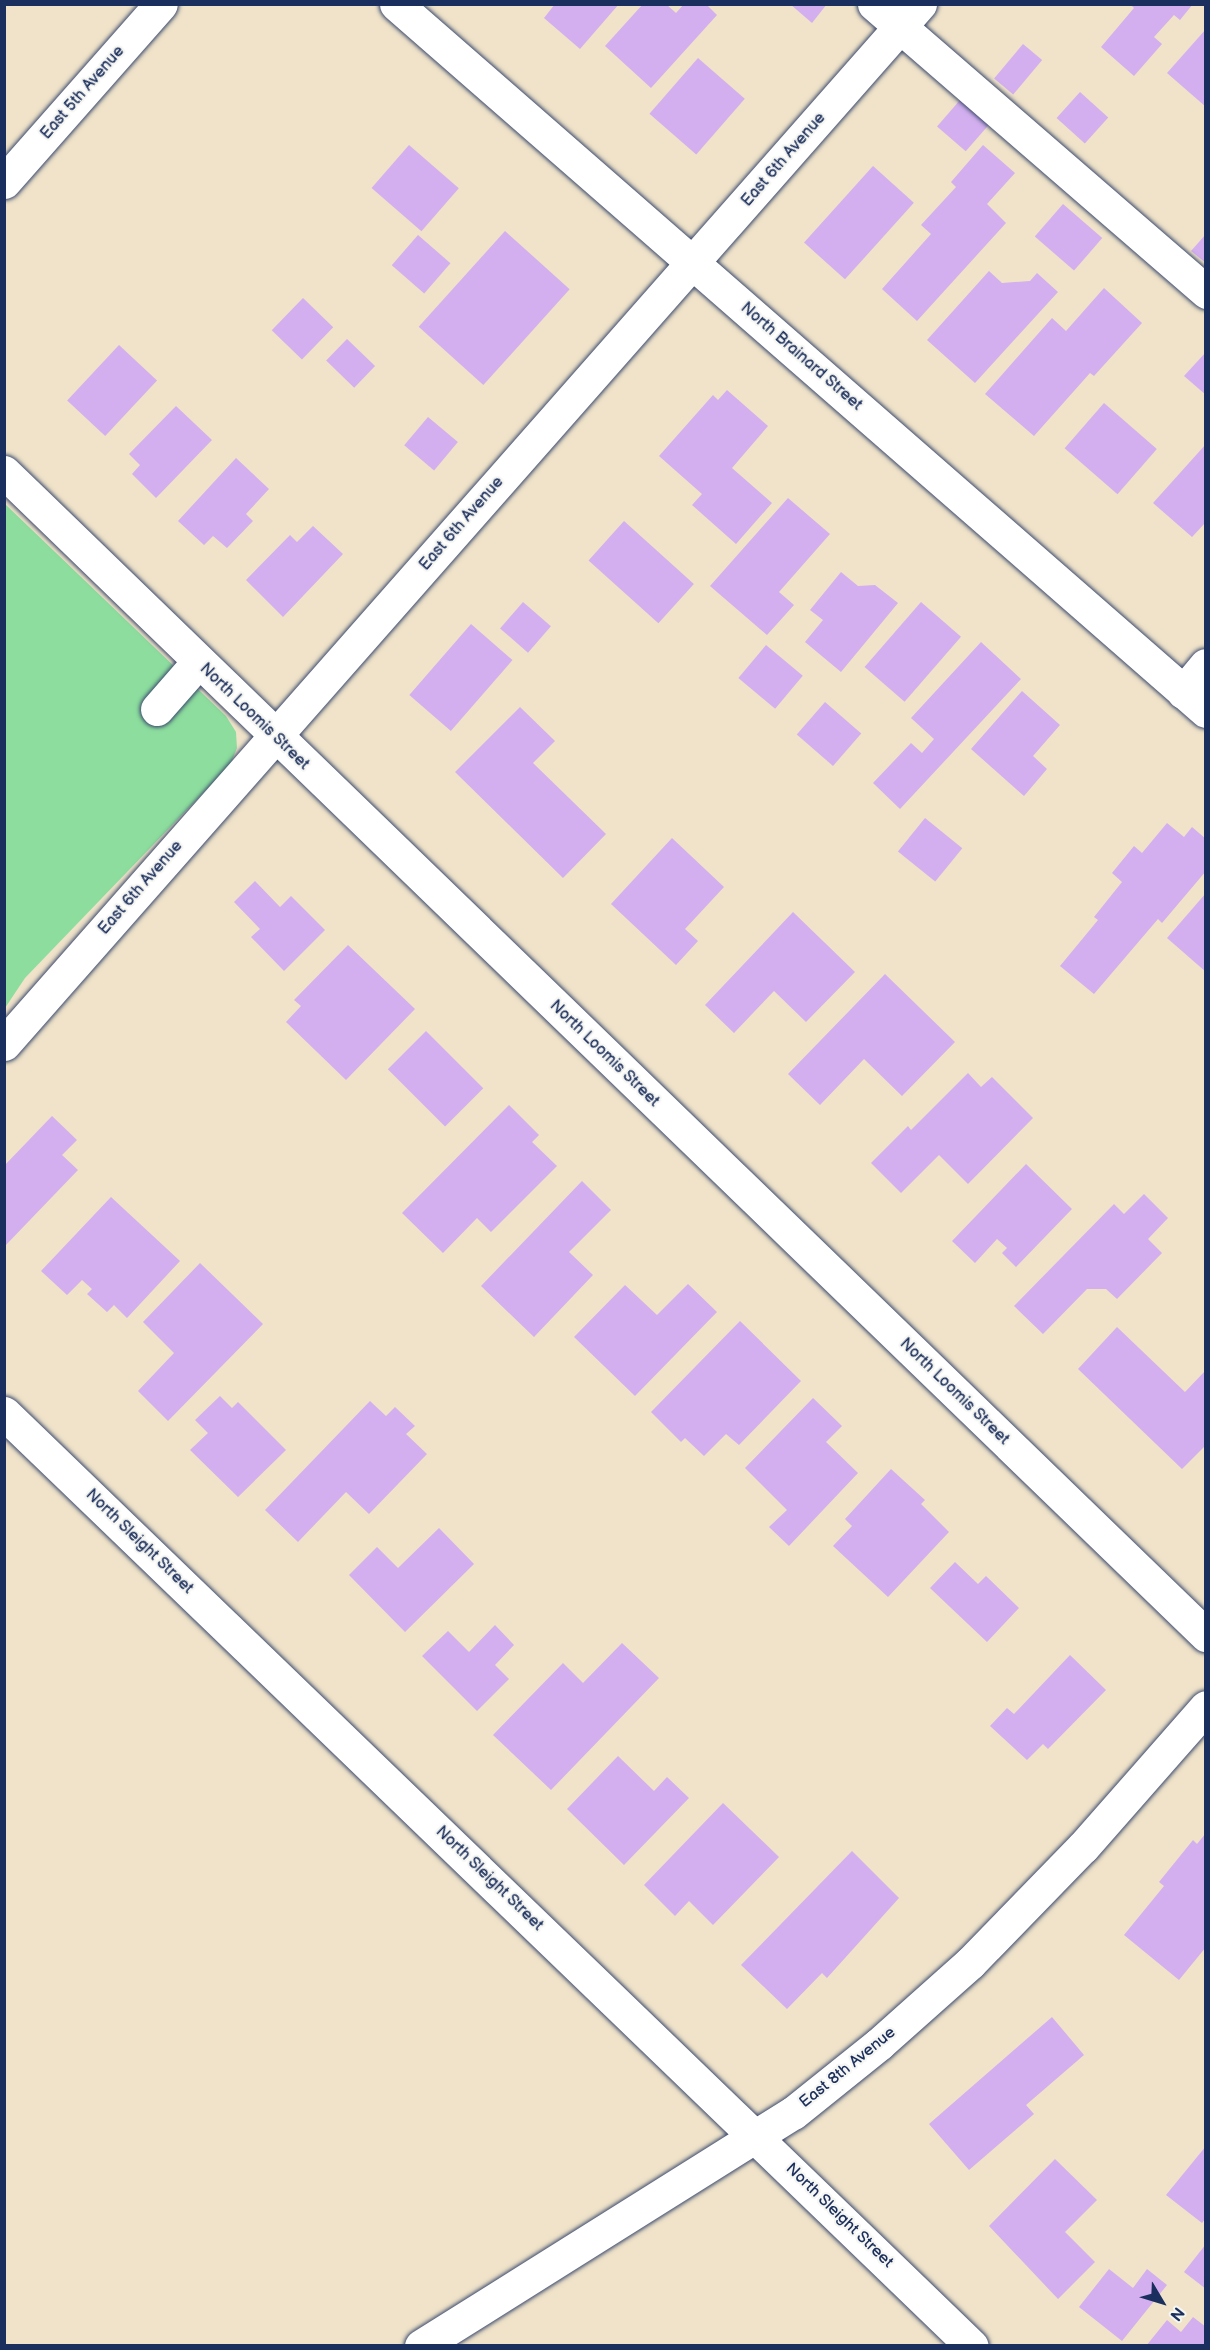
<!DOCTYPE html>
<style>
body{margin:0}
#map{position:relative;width:1210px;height:2350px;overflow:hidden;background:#f0e3c9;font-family:"Balsamiq Sans",sans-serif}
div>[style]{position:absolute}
.green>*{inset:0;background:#8dde9e}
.building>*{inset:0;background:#d3afef;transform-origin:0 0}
.roads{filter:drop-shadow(0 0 2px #3b4a6e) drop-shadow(0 0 2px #3b4a6e)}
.minor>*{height:33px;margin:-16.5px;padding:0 16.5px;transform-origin:16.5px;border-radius:16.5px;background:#fff}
span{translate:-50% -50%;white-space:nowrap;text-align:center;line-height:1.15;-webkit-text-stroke:4.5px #f6f6f2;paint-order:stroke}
.street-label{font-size:16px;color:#1b2f5e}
.frame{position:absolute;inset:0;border:6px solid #1b2f5e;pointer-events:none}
.north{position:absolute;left:1132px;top:2272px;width:60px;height:60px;-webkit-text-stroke:4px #f6f6f2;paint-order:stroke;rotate:128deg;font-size:16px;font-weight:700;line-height:24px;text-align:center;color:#1b2f5e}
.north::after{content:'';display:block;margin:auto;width:21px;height:27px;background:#1b2f5e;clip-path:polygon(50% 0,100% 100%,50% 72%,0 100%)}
</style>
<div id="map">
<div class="green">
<div style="clip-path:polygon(5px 504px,226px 716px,236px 732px,237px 748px,230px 765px,25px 978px,5px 1008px)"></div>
</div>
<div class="building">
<div style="clip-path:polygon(555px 4px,619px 4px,580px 49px,544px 18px)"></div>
<div style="clip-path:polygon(643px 4px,666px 4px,676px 13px,684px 4px,706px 4px,717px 15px,651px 88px,605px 46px)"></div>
<div style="clip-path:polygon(790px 4px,827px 4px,812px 23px)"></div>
<div style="clip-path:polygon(1130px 4px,1193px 4px,1180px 20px,1174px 15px,1154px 37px,1162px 44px,1134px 76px,1101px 47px,1134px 8px)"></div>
<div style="clip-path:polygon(1206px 29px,1206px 107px,1167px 73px)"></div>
<div style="left:1023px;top:44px;width:25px;height:45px;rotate:40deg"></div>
<div style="left:698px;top:58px;width:62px;height:74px;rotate:41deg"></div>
<div style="left:1080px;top:92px;width:38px;height:35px;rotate:42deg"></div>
<div style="left:960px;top:100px;width:38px;height:35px;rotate:41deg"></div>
<div style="left:409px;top:145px;width:66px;height:57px;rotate:41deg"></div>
<div style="clip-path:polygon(983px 145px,1015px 173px,987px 204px,1006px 223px,917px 321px,882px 289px,931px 234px,921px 225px,956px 187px,951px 182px)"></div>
<div style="left:873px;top:166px;width:55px;height:103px;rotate:42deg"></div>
<div style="left:1063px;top:204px;width:52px;height:43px;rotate:41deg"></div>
<div style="left:505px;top:231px;width:87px;height:129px;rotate:42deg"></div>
<div style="clip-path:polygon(1206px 234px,1206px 263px,1191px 251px)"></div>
<div style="left:418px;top:235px;width:43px;height:40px;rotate:41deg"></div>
<div style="clip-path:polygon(989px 271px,1002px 283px,1030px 281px,1037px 273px,1058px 292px,975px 383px,927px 340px)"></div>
<div style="clip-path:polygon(1104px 288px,1142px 323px,1094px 376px,1090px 373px,1034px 436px,985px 394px,1052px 318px,1066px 331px)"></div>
<div style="left:303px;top:298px;width:42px;height:45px;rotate:44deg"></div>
<div style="left:347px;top:339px;width:39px;height:30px;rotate:44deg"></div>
<div style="left:119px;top:345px;width:52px;height:76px;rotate:43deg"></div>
<div style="clip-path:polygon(1206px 352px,1206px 395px,1184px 376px)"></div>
<div style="clip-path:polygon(727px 390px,768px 426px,732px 468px,772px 503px,736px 544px,692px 505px,702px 494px,659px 456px,713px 395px,718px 400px)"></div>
<div style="left:1104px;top:403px;width:70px;height:60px;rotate:41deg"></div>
<div style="clip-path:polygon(176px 406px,212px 440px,156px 498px,132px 474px,140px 465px,129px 454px)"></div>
<div style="left:428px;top:417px;width:39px;height:37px;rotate:40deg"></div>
<div style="clip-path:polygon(1206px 444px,1206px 522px,1192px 537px,1153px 503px)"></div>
<div style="clip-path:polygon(236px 458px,269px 489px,246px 514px,253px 521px,227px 548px,213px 536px,204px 545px,178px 521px)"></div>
<div style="clip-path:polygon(788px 498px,830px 534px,779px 592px,794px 605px,767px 635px,710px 586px)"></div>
<div style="left:624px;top:521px;width:94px;height:53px;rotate:42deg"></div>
<div style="clip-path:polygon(313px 526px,343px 554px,283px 617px,246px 580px,290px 535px,297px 542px)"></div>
<div style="clip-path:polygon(841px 572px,858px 586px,875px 585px,898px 603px,841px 672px,805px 642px,823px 620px,810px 610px)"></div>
<div style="left:523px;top:602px;width:37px;height:35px;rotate:41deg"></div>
<div style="left:921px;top:602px;width:53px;height:86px;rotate:41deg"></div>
<div style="left:471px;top:624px;width:55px;height:94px;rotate:41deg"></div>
<div style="clip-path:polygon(981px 642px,1021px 679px,900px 809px,873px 783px,911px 743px,922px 753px,934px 739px,911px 718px)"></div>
<div style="left:766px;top:645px;width:48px;height:43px;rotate:40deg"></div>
<div style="clip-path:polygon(1022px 691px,1060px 725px,1033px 756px,1047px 769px,1024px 796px,971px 749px)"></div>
<div style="left:825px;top:702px;width:48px;height:43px;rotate:41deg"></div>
<div style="clip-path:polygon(520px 707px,555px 741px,533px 763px,606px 834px,563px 878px,455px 772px)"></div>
<div style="left:925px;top:818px;width:48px;height:43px;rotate:39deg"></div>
<div style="clip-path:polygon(1167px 823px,1184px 837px,1192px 827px,1206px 839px,1206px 871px,1162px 923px,1158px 919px,1094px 994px,1060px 966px,1098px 920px,1094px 917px,1122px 882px,1112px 873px,1134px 846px,1142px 853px)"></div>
<div style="clip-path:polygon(672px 838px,724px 887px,685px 929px,698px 941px,676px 965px,611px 904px)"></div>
<div style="clip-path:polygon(255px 881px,280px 907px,291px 896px,325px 930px,284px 971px,251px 937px,260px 929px,234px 902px)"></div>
<div style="clip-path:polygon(1206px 893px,1206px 972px,1167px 938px)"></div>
<div style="clip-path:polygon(793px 912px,855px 972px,806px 1022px,774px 991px,734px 1033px,705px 1005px)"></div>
<div style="clip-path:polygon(348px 945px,415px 1009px,346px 1080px,286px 1022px,301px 1006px,294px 1000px)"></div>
<div style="clip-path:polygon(885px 974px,955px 1042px,902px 1096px,864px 1059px,820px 1105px,788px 1074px)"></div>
<div style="left:426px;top:1031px;width:81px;height:54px;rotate:45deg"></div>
<div style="clip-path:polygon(968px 1073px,981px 1087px,992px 1077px,1033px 1118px,968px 1184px,939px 1155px,901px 1193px,871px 1163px,908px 1126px,911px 1130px)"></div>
<div style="clip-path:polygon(509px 1105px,539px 1135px,532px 1142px,557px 1166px,491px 1232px,477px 1218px,443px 1253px,402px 1213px)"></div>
<div style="clip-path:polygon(52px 1116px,77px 1140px,62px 1155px,78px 1170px,4px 1247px,4px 1166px)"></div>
<div style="clip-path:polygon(1026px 1164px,1072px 1209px,1016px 1267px,1002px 1253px,1007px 1248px,997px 1239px,975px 1263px,952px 1241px)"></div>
<div style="clip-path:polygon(582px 1181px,611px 1210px,569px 1252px,593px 1275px,534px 1337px,481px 1286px)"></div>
<div style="clip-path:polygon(1144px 1194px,1168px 1218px,1148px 1239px,1162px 1253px,1117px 1299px,1106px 1289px,1087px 1289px,1043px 1334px,1014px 1306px,1114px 1204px,1124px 1214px)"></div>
<div style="clip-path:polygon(111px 1197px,180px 1261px,127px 1318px,114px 1305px,107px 1312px,87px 1294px,92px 1289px,82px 1280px,67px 1295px,41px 1271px)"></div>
<div style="clip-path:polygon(200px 1263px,263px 1324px,168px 1421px,138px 1391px,174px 1353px,143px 1322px)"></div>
<div style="clip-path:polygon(688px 1284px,717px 1312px,635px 1396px,574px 1337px,625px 1285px,657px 1315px)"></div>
<div style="clip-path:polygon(740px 1321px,801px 1381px,739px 1445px,726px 1434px,704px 1456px,685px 1438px,681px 1442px,651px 1412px)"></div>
<div style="clip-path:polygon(1117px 1327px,1185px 1392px,1206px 1370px,1206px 1445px,1182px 1469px,1078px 1369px)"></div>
<div style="clip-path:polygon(220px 1396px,232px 1408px,238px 1402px,286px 1450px,238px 1497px,190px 1450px,208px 1433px,195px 1420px)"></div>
<div style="clip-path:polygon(813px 1398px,842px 1426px,826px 1442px,858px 1473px,789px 1546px,769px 1527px,787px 1510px,745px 1468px)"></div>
<div style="clip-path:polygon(370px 1401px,386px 1416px,395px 1407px,415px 1426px,406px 1434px,427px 1454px,369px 1514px,346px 1492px,298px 1542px,265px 1510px)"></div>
<div style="clip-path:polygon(891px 1469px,925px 1500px,921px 1504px,949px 1532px,888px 1597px,833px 1546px,852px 1526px,845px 1519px)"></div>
<div style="clip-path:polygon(439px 1528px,474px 1564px,405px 1632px,349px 1575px,377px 1547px,398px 1568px)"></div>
<div style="clip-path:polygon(955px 1562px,978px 1584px,986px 1576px,1019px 1608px,987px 1642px,930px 1588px)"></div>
<div style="clip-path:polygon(495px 1625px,514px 1645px,495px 1665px,509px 1679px,477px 1711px,422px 1656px,448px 1631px,469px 1652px)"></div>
<div style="clip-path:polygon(622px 1643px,659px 1678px,551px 1790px,493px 1735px,563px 1663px,583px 1683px)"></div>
<div style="clip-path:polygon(1070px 1655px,1106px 1690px,1048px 1749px,1043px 1744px,1027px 1760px,990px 1726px,1007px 1708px,1014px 1714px)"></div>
<div style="clip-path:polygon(618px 1756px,654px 1791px,667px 1777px,689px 1798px,624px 1865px,567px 1809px)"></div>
<div style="clip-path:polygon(723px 1803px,779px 1857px,713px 1925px,689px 1901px,675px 1916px,644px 1885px)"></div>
<div style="clip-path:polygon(1206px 1833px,1206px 1947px,1179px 1980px,1124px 1935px,1164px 1886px,1159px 1882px,1193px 1840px,1197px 1844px)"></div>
<div style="clip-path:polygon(852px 1851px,899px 1898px,827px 1978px,822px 1973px,787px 2009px,741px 1965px)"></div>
<div style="clip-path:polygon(1052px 2017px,1084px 2055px,1026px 2105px,1034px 2114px,969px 2170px,929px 2124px)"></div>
<div style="clip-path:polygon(1206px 2146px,1206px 2218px,1202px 2223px,1166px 2195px)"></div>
<div style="clip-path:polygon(1055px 2159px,1097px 2200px,1065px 2232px,1095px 2262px,1058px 2299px,989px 2226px)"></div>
<div style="clip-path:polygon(1206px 2244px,1206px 2289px,1184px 2272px)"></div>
<div style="clip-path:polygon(1109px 2269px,1133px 2288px,1147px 2269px,1167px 2285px,1122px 2341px,1079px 2307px)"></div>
<div style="clip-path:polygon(1193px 2317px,1206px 2327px,1206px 2346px,1146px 2346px,1167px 2320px,1181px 2332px)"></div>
</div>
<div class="roads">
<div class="minor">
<div style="left:396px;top:4px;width:1075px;rotate:41.12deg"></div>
<div style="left:874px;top:4px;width:440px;rotate:40.9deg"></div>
<div style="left:4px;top:182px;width:237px;rotate:-48.6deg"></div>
<div style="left:4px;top:472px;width:1673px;rotate:44.06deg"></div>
<div style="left:1183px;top:692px;width:35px;rotate:-50deg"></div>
<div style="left:157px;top:709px;width:62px;rotate:-48.9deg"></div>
<div style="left:4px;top:1044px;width:1386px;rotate:-48.63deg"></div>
<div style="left:4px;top:1413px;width:1344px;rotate:43.95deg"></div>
<div style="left:421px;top:2346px;width:439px;rotate:-32.1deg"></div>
<div style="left:793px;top:2113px;width:110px;rotate:-38.7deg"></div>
<div style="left:879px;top:2044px;width:122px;rotate:-41.7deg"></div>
<div style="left:970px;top:1963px;width:162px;rotate:-45.8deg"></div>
<div style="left:1083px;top:1847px;width:186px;rotate:-48.7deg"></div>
</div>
</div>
<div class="street-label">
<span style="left:83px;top:93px;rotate:-49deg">East 5th Avenue</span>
<span style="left:784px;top:160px;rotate:-49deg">East 6th Avenue</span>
<span style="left:801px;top:357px;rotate:41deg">North Brainard Street</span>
<span style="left:462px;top:524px;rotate:-49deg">East 6th Avenue</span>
<span style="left:254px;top:717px;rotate:44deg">North Loomis Street</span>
<span style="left:141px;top:888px;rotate:-49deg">East 6th Avenue</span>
<span style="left:604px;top:1054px;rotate:44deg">North Loomis Street</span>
<span style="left:954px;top:1392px;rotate:44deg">North Loomis Street</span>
<span style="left:139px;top:1542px;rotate:44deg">North Sleight Street</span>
<span style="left:489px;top:1879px;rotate:44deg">North Sleight Street</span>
<span style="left:848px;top:2068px;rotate:-39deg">East 8th Avenue</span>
<span style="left:839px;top:2216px;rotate:44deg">North Sleight Street</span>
</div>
<div class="frame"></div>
<div class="north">N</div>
</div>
